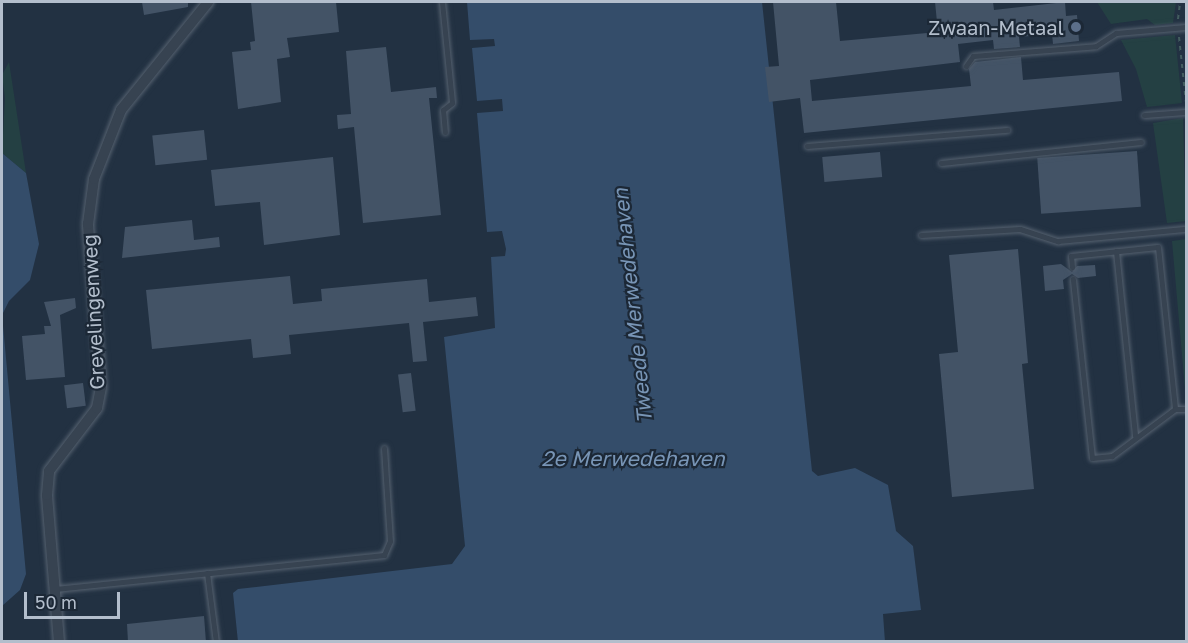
<!DOCTYPE html>
<style>
body{margin:0}
#map{position:relative;width:1188px;height:643px;overflow:hidden;background:#223142;font-family:"Golos Text",sans-serif}
div>[style]{position:absolute}
.green>*{inset:0;background:#244043}
.water>*{inset:0;background:#344d6a}
.building>*{inset:0;background:#435366;transform-origin:0 0}
.path>*{height:2px;margin-top:-1px;transform-origin:0;background:repeating-linear-gradient(90deg,#435d5f 0 4.5px,transparent 0 9px)}
.roads{filter:drop-shadow(0 0 2px #55616f) drop-shadow(0 0 2px #55616f)}
.service>*{height:5px;margin:-2.5px;padding:0 2.5px;transform-origin:2.5px;border-radius:2.5px;background:#374351}
.minor>*{height:10px;margin:-5px;padding:0 5px;transform-origin:5px;border-radius:5px;background:#374351}
.dots>*{width:16px;height:16px;translate:-50% -50%;box-sizing:border-box;border:3px solid #1c2836;border-radius:50%}
span{translate:-50% -50%;white-space:nowrap;text-align:center;line-height:1.15;-webkit-text-stroke:4.5px #1c2836;paint-order:stroke}
.poi-label{font-size:20px;color:#b3becc}
.right{translate:-100% -50%;text-align:right}
.street-label{font-size:20px;color:#b3becc}
.water-label{font-size:21px;color:#7895b6;font-style:italic}
.frame{position:absolute;inset:0;border:3px solid #b3becc;pointer-events:none}
.scale{position:absolute;left:24px;top:592px;width:96px;height:27px;box-sizing:border-box;border:3px solid #b3becc;border-top:0;padding-left:8px;font-size:18px;line-height:21px;white-space:nowrap;color:#b3becc;-webkit-text-stroke:4px #1c2836;paint-order:stroke}
</style>
<div id="map">
<div class="green">
<div style="clip-path:polygon(1097px 2px,1176px 2px,1173px 23px,1155px 25px,1147px 19px,1111px 24px)"></div>
<div style="clip-path:polygon(1175px 35px,1182px 103px,1147px 107px,1136px 69px,1121px 40px)"></div>
<div style="clip-path:polygon(9px 62px,26px 173px,2px 153px,5px 98px,2px 75px)"></div>
<div style="clip-path:polygon(1183px 118px,1186px 221px,1167px 223px,1153px 123px)"></div>
<div style="clip-path:polygon(1186px 239px,1186px 400px,1172px 241px)"></div>
</div>
<div class="water">
<div style="clip-path:polygon(467px 2px,762px 2px,812px 471px,818px 476px,855px 468px,888px 485px,896px 531px,913px 546px,921px 610px,883px 614px,885px 642px,238px 642px,233px 593px,238px 589px,452px 564px,465px 546px,444px 337px,495px 328px,491px 257px,505px 256px,506px 249px,502px 231px,487px 232px,477px 113px,503px 111px,502px 99px,477px 101px,472px 48px,495px 46px,494px 39px,470px 40px)"></div>
<div style="clip-path:polygon(2px 153px,26px 173px,39px 244px,30px 280px,9px 301px,2px 315px,26px 574px,20px 590px,2px 606px)"></div>
</div>
<div class="building">
<div style="clip-path:polygon(142px 2px,188px 2px,188px 7px,144px 15px)"></div>
<div style="clip-path:polygon(251px 2px,336px 2px,339px 32px,287px 38px,290px 57px,277px 59px,281px 102px,238px 109px,232px 52px,251px 50px,250px 42px,255px 41px)"></div>
<div style="clip-path:polygon(773px 2px,836px 2px,840px 41px,938px 32px,935px 2px,993px 2px,994px 10px,1065px 2px,1066px 16px,1077px 15px,1079px 41px,1053px 44px,1052px 34px,1019px 37px,1020px 47px,994px 49px,993px 40px,958px 44px,960px 62px,810px 80px,812px 101px,971px 86px,969px 69px,975px 62px,1021px 57px,1023px 80px,1119px 72px,1122px 101px,804px 133px,800px 98px,769px 102px,765px 67px,779px 66px)"></div>
<div style="clip-path:polygon(386px 47px,391px 92px,436px 87px,437px 98px,429px 98px,441px 215px,363px 223px,354px 127px,338px 129px,337px 115px,351px 114px,346px 51px)"></div>
<div style="left:204px;top:130px;width:30px;height:52px;rotate:84deg"></div>
<div style="left:1137px;top:151px;width:56px;height:100px;rotate:86deg"></div>
<div style="left:880px;top:152px;width:25px;height:58px;rotate:85deg"></div>
<div style="clip-path:polygon(333px 157px,340px 235px,264px 245px,260px 202px,215px 206px,211px 170px)"></div>
<div style="clip-path:polygon(192px 220px,194px 240px,219px 237px,220px 247px,122px 258px,125px 227px)"></div>
<div style="clip-path:polygon(1018px 249px,1028px 363px,1022px 364px,1034px 489px,952px 497px,939px 354px,958px 352px,949px 255px)"></div>
<div style="clip-path:polygon(1061px 264px,1072px 272px,1077px 266px,1095px 265px,1096px 276px,1078px 278px,1072px 274px,1063px 280px,1064px 289px,1045px 291px,1043px 266px)"></div>
<div style="clip-path:polygon(290px 276px,293px 304px,322px 301px,321px 289px,427px 279px,429px 302px,476px 297px,478px 316px,423px 322px,427px 361px,413px 362px,409px 323px,289px 335px,291px 354px,253px 358px,251px 339px,152px 349px,146px 290px)"></div>
<div style="clip-path:polygon(75px 298px,76px 308px,60px 315px,65px 377px,26px 380px,22px 336px,45px 334px,44px 326px,51px 326px,44px 302px)"></div>
<div style="left:411px;top:373px;width:38px;height:13px;rotate:83deg"></div>
<div style="left:83px;top:383px;width:23px;height:19px;rotate:83deg"></div>
<div style="clip-path:polygon(204px 616px,206px 642px,128px 642px,127px 624px)"></div>
</div>
<div class="path">
<div style="left:1178px;top:19px;width:17px;rotate:-83deg"></div>
<div style="left:1179px;top:37px;width:66px;rotate:83.9deg"></div>
</div>
<div class="roads">
<div class="service">
<div style="left:442px;top:2px;width:101px;rotate:84.3deg"></div>
<div style="left:452px;top:103px;width:11px;rotate:142deg"></div>
<div style="left:443px;top:110px;width:22px;rotate:85deg"></div>
<div style="left:966px;top:66px;width:12px;rotate:-55deg"></div>
<div style="left:973px;top:56px;width:123px;rotate:-4.6deg"></div>
<div style="left:1096px;top:46px;width:24px;rotate:-33deg"></div>
<div style="left:1116px;top:33px;width:70px;rotate:-4.9deg"></div>
<div style="left:1144px;top:115px;width:42px;rotate:-4.1deg"></div>
<div style="left:807px;top:146px;width:201px;rotate:-4.6deg"></div>
<div style="left:941px;top:163px;width:201px;rotate:-6deg"></div>
<div style="left:921px;top:235px;width:99px;rotate:-3.5deg"></div>
<div style="left:1020px;top:229px;width:40px;rotate:18deg"></div>
<div style="left:1058px;top:241px;width:129px;rotate:-5.4deg"></div>
<div style="left:1116px;top:251px;width:186px;rotate:84.1deg"></div>
<div style="left:1072px;top:267px;width:11px;rotate:-95deg"></div>
<div style="left:1071px;top:256px;width:87px;rotate:-5.9deg"></div>
<div style="left:1158px;top:247px;width:163px;rotate:84deg"></div>
<div style="left:1175px;top:409px;width:79px;rotate:143.3deg"></div>
<div style="left:1112px;top:456px;width:20px;rotate:174deg"></div>
<div style="left:1092px;top:458px;width:180px;rotate:-96.1deg"></div>
<div style="left:1175px;top:409px;width:11px"></div>
<div style="left:207px;top:573px;width:70px;rotate:82.6deg"></div>
<div style="left:55px;top:589px;width:331px;rotate:-5.9deg"></div>
<div style="left:384px;top:555px;width:15px;rotate:-67deg"></div>
<div style="left:390px;top:541px;width:93px;rotate:-93.7deg"></div>
</div>
<div class="minor">
<div style="left:59px;top:642px;width:147px;rotate:-94.7deg"></div>
<div style="left:47px;top:495px;width:24px;rotate:-85deg"></div>
<div style="left:49px;top:471px;width:79px;rotate:-52.7deg"></div>
<div style="left:97px;top:408px;width:21px;rotate:-79deg"></div>
<div style="left:101px;top:387px;width:164px;rotate:-94.6deg"></div>
<div style="left:88px;top:224px;width:45px;rotate:-82.4deg"></div>
<div style="left:94px;top:179px;width:74px;rotate:-68.6deg"></div>
<div style="left:121px;top:110px;width:139px;rotate:-51.1deg"></div>
</div>
</div>
<div class="dots">
<div style="left:1076px;top:27px;background:#5c6f8a"></div>
</div>
<div class="poi-label">
<span class="right" style="left:1064px;top:27px">Zwaan-Metaal</span>
</div>
<div class="street-label">
<span style="left:93px;top:312px;rotate:-93deg">Grevelingenweg</span>
</div>
<div class="water-label">
<span style="left:632px;top:306px;rotate:-96deg">Tweede Merwedehaven</span>
<span style="left:633px;top:458px">2e Merwedehaven</span>
</div>
<div class="frame"></div>
<div class="scale">50 m</div>
</div>
